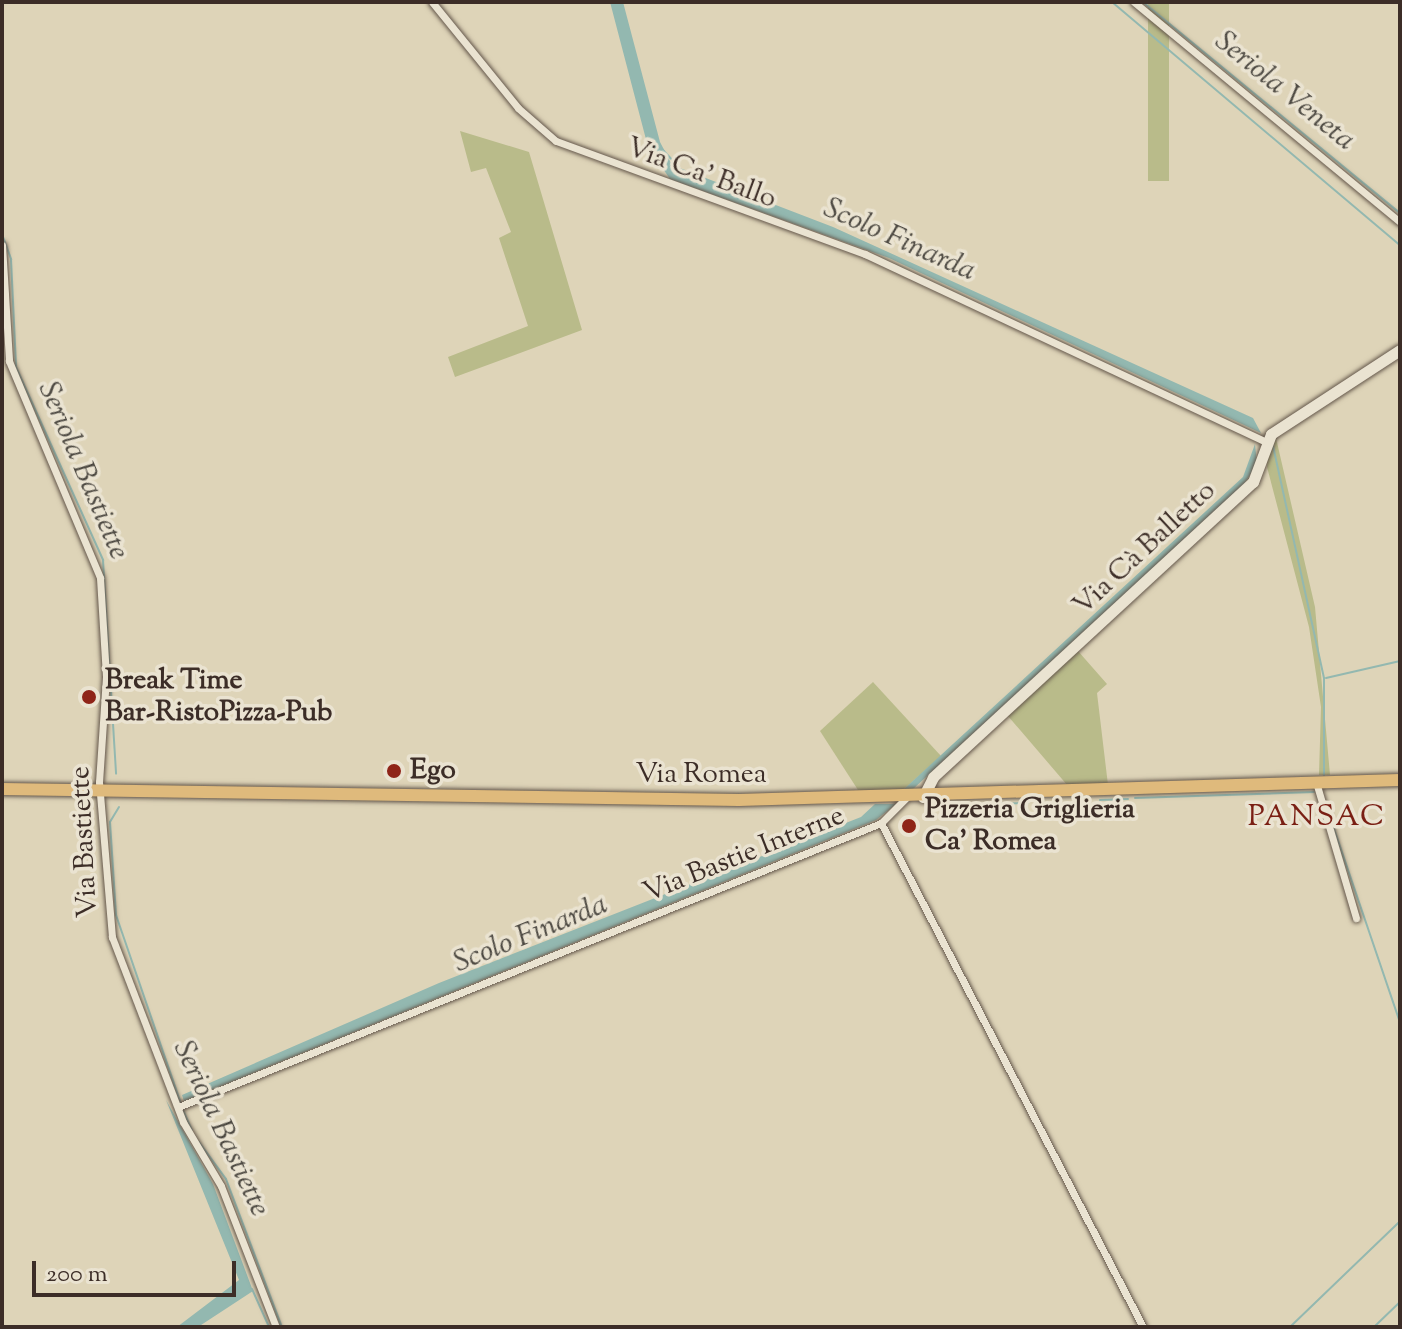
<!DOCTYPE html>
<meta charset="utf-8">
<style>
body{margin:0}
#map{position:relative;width:1402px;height:1329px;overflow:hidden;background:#ded4b8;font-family:"Sorts Mill Goudy",serif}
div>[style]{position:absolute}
.green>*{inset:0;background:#b9bb8a;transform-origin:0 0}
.water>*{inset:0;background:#93b8b0}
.stream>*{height:2px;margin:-1px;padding:0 1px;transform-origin:1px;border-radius:1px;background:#93b8b0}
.roads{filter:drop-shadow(0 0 2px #64574b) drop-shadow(0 0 2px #64574b)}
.street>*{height:7px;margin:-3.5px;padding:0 3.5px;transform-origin:3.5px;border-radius:3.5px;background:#eae3d1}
.secondary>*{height:11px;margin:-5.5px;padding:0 5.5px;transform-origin:5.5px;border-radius:5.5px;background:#eae3d1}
.primary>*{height:12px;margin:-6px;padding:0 6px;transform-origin:6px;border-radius:6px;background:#dfba7c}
.dots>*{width:22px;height:22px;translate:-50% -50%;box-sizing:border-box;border:4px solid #eae3d1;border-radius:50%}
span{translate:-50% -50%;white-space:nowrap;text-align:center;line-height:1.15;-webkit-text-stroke:7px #eae3d1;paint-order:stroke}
.street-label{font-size:28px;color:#3c2d27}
.poi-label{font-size:28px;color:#3c2d27;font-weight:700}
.left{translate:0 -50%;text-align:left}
.water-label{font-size:30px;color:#4d4942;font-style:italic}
.neighbourhood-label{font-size:30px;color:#7a1f14;letter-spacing:2px}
.frame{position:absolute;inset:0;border:4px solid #3c2d27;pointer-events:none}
.scale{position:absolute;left:32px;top:1261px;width:204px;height:36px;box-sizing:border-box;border:4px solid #3c2d27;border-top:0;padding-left:10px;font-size:24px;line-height:28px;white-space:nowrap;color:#3c2d27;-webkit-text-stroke:6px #eae3d1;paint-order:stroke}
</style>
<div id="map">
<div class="green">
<div style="left:1148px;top:2px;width:21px;height:179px"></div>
<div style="clip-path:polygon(460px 131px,529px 152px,582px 330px,455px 377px,448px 357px,528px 326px,499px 238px,511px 232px,486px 168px,471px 172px)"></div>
<div style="clip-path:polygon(1276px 438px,1315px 607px,1330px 775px,1319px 775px,1321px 707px,1309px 627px,1267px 467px,1268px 443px)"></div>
<div style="clip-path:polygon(1078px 651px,1107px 684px,1097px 693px,1108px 785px,1068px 786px,1008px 716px)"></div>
<div style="clip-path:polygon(873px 682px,941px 756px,903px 790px,858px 790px,820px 731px)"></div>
</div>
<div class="water">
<div style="clip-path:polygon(610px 2px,623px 2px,660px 142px,672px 165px,833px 227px,1253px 418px,1261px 433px,889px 258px,670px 179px,648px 147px)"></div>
<div style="clip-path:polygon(1255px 444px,1257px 464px,1244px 484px,913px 789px,903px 790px,1243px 477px)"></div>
<div style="clip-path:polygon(875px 804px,896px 804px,876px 820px,184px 1101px,182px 1095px,439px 983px,861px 817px)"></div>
<div style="clip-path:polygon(166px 1100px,213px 1184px,253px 1291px,198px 1327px,177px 1327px,239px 1280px)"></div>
</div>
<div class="stream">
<div style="left:1112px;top:2px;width:377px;rotate:40.2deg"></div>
<div style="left:1143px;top:2px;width:333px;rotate:39.4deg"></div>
<div style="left:662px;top:149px;width:25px;rotate:47deg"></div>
<div style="left:2px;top:234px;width:27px;rotate:70deg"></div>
<div style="left:11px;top:259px;width:108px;rotate:87.3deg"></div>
<div style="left:16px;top:367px;width:212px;rotate:65.7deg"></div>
<div style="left:103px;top:560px;width:214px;rotate:86.5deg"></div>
<div style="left:1273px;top:446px;width:238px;rotate:77.6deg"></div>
<div style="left:1324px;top:678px;width:97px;rotate:90deg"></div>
<div style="left:1326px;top:678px;width:76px;rotate:-12.9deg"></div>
<div style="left:1135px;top:798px;width:179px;rotate:-1.9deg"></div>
<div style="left:1100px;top:800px;width:28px;rotate:-2deg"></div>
<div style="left:979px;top:804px;width:49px;rotate:-1.2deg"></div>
<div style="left:928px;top:806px;width:43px;rotate:-1.3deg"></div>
<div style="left:119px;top:807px;width:17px;rotate:121deg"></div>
<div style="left:110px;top:822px;width:93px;rotate:86.3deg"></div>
<div style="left:116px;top:915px;width:200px;rotate:71deg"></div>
<div style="left:1328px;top:811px;width:223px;rotate:71.2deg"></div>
<div style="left:183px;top:1110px;width:22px;rotate:66deg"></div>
<div style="left:199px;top:1142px;width:46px;rotate:53.9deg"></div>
<div style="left:226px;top:1179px;width:158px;rotate:69.3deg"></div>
<div style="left:252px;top:1289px;width:42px;rotate:65.9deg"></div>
<div style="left:1290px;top:1327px;width:153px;rotate:-43.9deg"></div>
<div style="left:1374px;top:1327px;width:36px;rotate:-44deg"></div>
</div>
<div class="roads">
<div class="street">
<div style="left:432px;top:2px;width:136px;rotate:50.9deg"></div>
<div style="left:518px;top:108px;width:50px;rotate:41deg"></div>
<div style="left:556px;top:141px;width:329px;rotate:20.1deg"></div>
<div style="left:865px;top:254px;width:442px;rotate:25.1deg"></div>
<div style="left:1134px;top:2px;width:345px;rotate:39.6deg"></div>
<div style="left:2px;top:245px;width:116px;rotate:86.5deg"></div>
<div style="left:9px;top:361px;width:235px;rotate:67.2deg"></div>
<div style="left:100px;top:578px;width:99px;rotate:86.5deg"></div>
<div style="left:106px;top:677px;width:105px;rotate:93.8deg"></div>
<div style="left:99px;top:782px;width:156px;rotate:85.2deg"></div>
<div style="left:112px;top:937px;width:198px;rotate:69deg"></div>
<div style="left:183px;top:1122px;width:74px;rotate:59.3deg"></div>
<div style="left:221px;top:1186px;width:151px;rotate:68.7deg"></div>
<div style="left:1316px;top:782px;width:142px;rotate:73.6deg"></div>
<div style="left:881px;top:823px;width:568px;rotate:62.53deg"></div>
<div style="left:178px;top:1107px;width:758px;rotate:-22deg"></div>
<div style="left:881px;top:823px;width:37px;rotate:-45deg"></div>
</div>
<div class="secondary">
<div style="left:923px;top:797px;width:22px;rotate:-63deg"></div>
<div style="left:933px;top:777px;width:435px;rotate:-42.7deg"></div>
<div style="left:1253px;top:482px;width:51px;rotate:-69.4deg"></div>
<div style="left:1271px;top:434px;width:154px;rotate:-33.1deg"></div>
</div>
<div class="primary">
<div style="left:2px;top:789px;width:737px;rotate:0.86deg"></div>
<div style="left:739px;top:800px;width:661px;rotate:-1.73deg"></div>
</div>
</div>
<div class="dots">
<div style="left:89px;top:697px;background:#8f2418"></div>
<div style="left:394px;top:771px;background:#8f2418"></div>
<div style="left:909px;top:826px;background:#8f2418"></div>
</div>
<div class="street-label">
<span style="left:701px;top:174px;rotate:20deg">Via Ca' Ballo</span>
<span style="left:1145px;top:549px;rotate:-43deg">Via Cà Balletto</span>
<span style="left:701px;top:775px">Via Romea</span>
<span style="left:85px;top:842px;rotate:-93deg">Via Bastiette</span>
<span style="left:744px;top:855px;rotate:-22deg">Via Bastie Interne</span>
</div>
<div class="poi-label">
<span class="left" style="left:105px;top:697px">Break Time<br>Bar-RistoPizza-Pub</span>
<span class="left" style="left:410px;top:771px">Ego</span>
<span class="left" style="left:925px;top:826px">Pizzeria Griglieria<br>Ca' Romea</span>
</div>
<div class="water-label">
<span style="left:1284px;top:92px;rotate:39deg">Seriola Veneta</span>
<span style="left:899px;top:241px;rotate:24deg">Scolo Finarda</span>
<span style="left:82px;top:471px;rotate:67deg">Seriola Bastiette</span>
<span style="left:531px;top:935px;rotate:-22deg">Scolo Finarda</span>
<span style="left:220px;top:1129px;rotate:65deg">Seriola Bastiette</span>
</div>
<div class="neighbourhood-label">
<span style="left:1317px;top:818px">PANSAC</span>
</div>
<div class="frame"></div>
<div class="scale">200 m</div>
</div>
